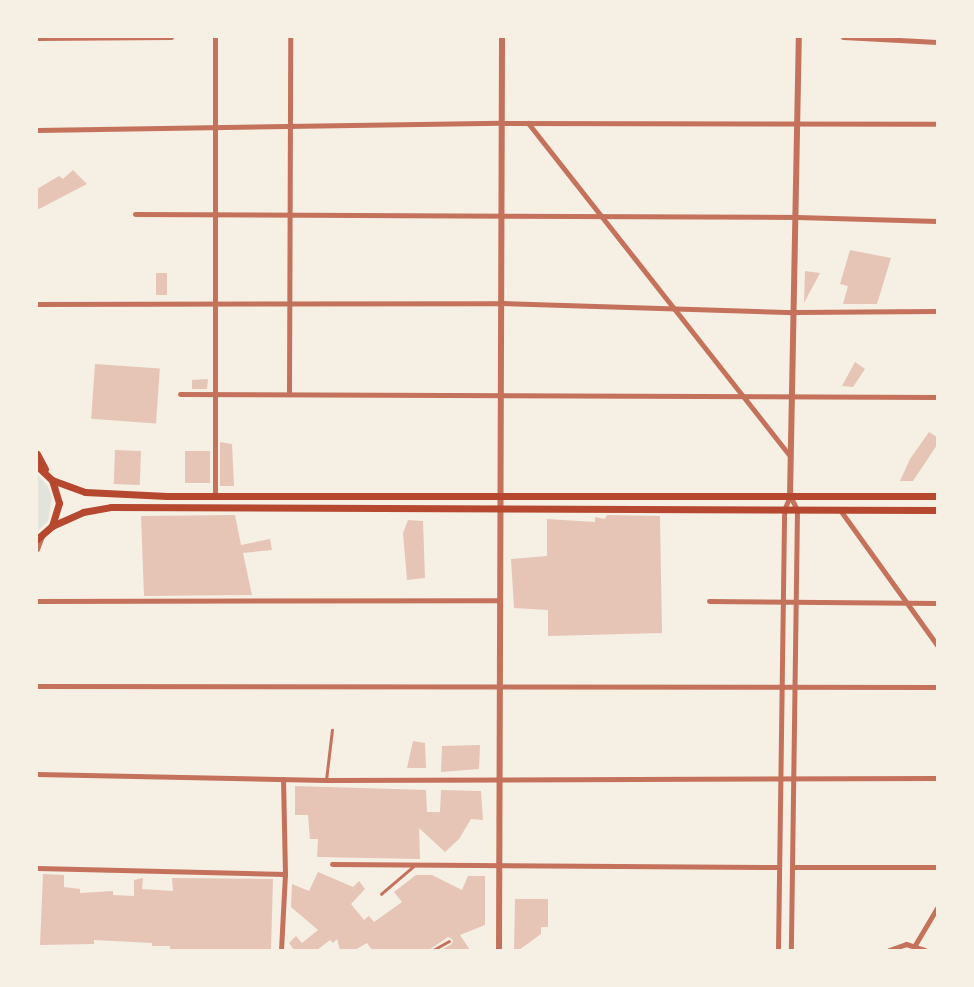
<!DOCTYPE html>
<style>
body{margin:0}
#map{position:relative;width:974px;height:987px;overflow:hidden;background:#f6efe4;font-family:"PT Sans Narrow",sans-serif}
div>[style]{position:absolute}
.green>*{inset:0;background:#e2e4dc}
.building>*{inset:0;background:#e6c5b7;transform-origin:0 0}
.service>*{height:2.5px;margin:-1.25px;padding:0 1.25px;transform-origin:1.25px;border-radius:1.25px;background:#c5725c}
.minor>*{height:5px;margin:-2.5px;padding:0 2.5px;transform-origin:2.5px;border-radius:2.5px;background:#c5725c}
.tertiary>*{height:6px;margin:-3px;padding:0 3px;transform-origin:3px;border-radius:3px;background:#c5725c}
.secondary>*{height:7px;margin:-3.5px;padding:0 3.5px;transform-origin:3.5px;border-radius:3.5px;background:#b5482f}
span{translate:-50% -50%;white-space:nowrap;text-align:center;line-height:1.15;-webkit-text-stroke:6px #f6efe4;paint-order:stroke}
.frame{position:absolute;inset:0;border:38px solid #f6efe4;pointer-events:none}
</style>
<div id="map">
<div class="green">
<div style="clip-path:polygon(37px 474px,48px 487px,52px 498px,48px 521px,37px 532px)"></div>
</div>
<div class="building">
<div style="clip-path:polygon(73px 170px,87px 184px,37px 210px,37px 189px,59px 176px,63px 179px)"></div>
<div style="clip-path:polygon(850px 250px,891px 258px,877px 304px,843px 304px,848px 286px,840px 284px)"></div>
<div style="clip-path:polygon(805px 271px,820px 273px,804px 303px)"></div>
<div style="left:156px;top:273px;width:11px;height:22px"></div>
<div style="clip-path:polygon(855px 362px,865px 369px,853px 387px,842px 386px)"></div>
<div style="left:95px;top:364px;width:65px;height:55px;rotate:4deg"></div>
<div style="clip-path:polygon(208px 379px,207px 389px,192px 389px,192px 380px)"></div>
<div style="clip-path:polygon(929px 432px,937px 437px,937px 445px,913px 481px,900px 481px,910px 459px)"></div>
<div style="clip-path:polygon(220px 442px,232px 444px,234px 486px,220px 486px)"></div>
<div style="left:115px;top:450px;width:26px;height:34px;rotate:2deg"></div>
<div style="left:210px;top:451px;width:32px;height:25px;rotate:90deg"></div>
<div style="clip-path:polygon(235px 515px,241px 545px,270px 539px,272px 550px,243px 553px,252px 595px,144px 596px,141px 516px)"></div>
<div style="clip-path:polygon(607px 515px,660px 516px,662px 633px,548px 636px,548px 610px,514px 608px,511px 559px,547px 556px,547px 519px,595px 522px,595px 517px,605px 519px)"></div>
<div style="clip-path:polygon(408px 520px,423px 521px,425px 578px,407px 580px,403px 533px)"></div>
<div style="clip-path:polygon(413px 741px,425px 743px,426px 768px,407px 768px)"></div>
<div style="clip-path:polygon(480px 745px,479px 769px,441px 772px,442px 746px)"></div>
<div style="clip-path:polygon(295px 786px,426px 790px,427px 812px,440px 812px,441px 790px,481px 791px,483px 820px,471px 819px,459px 839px,445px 852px,419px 828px,420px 859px,317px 857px,318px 839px,310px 839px,308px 815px,295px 815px)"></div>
<div style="clip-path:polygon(318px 872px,353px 887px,359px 881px,365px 889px,351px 904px,364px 920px,369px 916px,374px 922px,402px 902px,394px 892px,416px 875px,432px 875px,462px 890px,468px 876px,485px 876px,485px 925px,460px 935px,470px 950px,441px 950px,452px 944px,453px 940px,448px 937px,429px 950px,372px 950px,367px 943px,355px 950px,340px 950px,337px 939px,333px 943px,330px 940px,317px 950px,294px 950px,289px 943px,296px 936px,302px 943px,318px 930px,291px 907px,292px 884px,309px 891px)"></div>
<div style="clip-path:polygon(43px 874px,64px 875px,64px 887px,80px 889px,80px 893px,113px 891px,113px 895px,134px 896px,134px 880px,143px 878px,142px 889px,173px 891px,172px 878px,273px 879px,271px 950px,170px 950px,170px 946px,152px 946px,152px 943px,94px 940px,94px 944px,40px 945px)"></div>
<div style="clip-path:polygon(515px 899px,548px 899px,548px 927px,541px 927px,541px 934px,519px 950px,514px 950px)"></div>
</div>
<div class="service">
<div style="left:326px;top:780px;width:50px;rotate:-83.2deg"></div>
<div style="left:381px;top:894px;width:45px;rotate:-40.5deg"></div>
<div style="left:433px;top:950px;width:18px;rotate:-29deg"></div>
</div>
<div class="minor">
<div style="left:843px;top:37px;width:94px;rotate:3deg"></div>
<div style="left:37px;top:38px;width:134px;rotate:-0.4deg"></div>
<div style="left:528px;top:123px;width:424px;rotate:51.8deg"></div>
<div style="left:37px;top:130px;width:464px;rotate:-0.9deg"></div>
<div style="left:501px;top:123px;width:436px;rotate:0.1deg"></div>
<div style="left:135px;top:214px;width:662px;rotate:0.26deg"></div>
<div style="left:797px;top:217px;width:140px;rotate:1.6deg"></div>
<div style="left:37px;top:304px;width:464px;rotate:-0.1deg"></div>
<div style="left:501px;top:303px;width:293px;rotate:1.8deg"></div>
<div style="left:794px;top:312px;width:143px;rotate:-0.4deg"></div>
<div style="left:180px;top:394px;width:757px;rotate:0.23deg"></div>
<div style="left:289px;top:394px;width:357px;rotate:-89.8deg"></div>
<div style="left:215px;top:496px;width:459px;rotate:-90deg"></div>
<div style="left:790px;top:496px;width:16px;rotate:63deg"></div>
<div style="left:797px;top:510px;width:440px;rotate:90.8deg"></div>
<div style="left:840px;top:510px;width:166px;rotate:54.3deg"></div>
<div style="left:37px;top:549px;width:14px;rotate:-69deg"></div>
<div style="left:37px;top:601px;width:463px;rotate:-0.1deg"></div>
<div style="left:709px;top:601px;width:228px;rotate:0.5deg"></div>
<div style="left:37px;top:686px;width:900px;rotate:0.06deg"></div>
<div style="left:37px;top:774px;width:289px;rotate:1.2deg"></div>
<div style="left:326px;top:780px;width:611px;rotate:-0.19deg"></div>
<div style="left:332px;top:864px;width:447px;rotate:0.4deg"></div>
<div style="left:792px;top:867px;width:145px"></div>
<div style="left:37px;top:868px;width:248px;rotate:1.4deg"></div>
<div style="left:915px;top:945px;width:43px;rotate:-59.3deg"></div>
<div style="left:281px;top:950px;width:76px;rotate:-87deg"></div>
<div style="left:285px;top:874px;width:95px;rotate:-91.2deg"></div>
<div style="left:778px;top:950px;width:440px;rotate:-89.2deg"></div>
<div style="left:784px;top:510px;width:15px;rotate:-67deg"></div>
<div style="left:889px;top:950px;width:18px;rotate:-19deg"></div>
<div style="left:906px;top:944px;width:20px;rotate:18deg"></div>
</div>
<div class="tertiary">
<div style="left:790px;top:496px;width:459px;rotate:-88.9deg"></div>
<div style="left:499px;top:950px;width:913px;rotate:-89.81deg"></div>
</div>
<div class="secondary">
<div style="left:37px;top:454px;width:17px;rotate:62deg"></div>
<div style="left:37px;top:466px;width:21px;rotate:43deg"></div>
<div style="left:52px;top:480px;width:24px;rotate:73deg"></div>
<div style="left:59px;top:503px;width:24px;rotate:107deg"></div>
<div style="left:52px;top:526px;width:20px;rotate:139deg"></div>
<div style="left:52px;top:480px;width:35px;rotate:20deg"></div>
<div style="left:85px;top:492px;width:82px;rotate:2.8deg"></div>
<div style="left:167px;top:496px;width:770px"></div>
<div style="left:52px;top:526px;width:34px;rotate:-24deg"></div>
<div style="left:83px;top:512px;width:28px;rotate:-10deg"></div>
<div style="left:111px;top:507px;width:826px;rotate:0.21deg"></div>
</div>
<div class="frame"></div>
</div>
